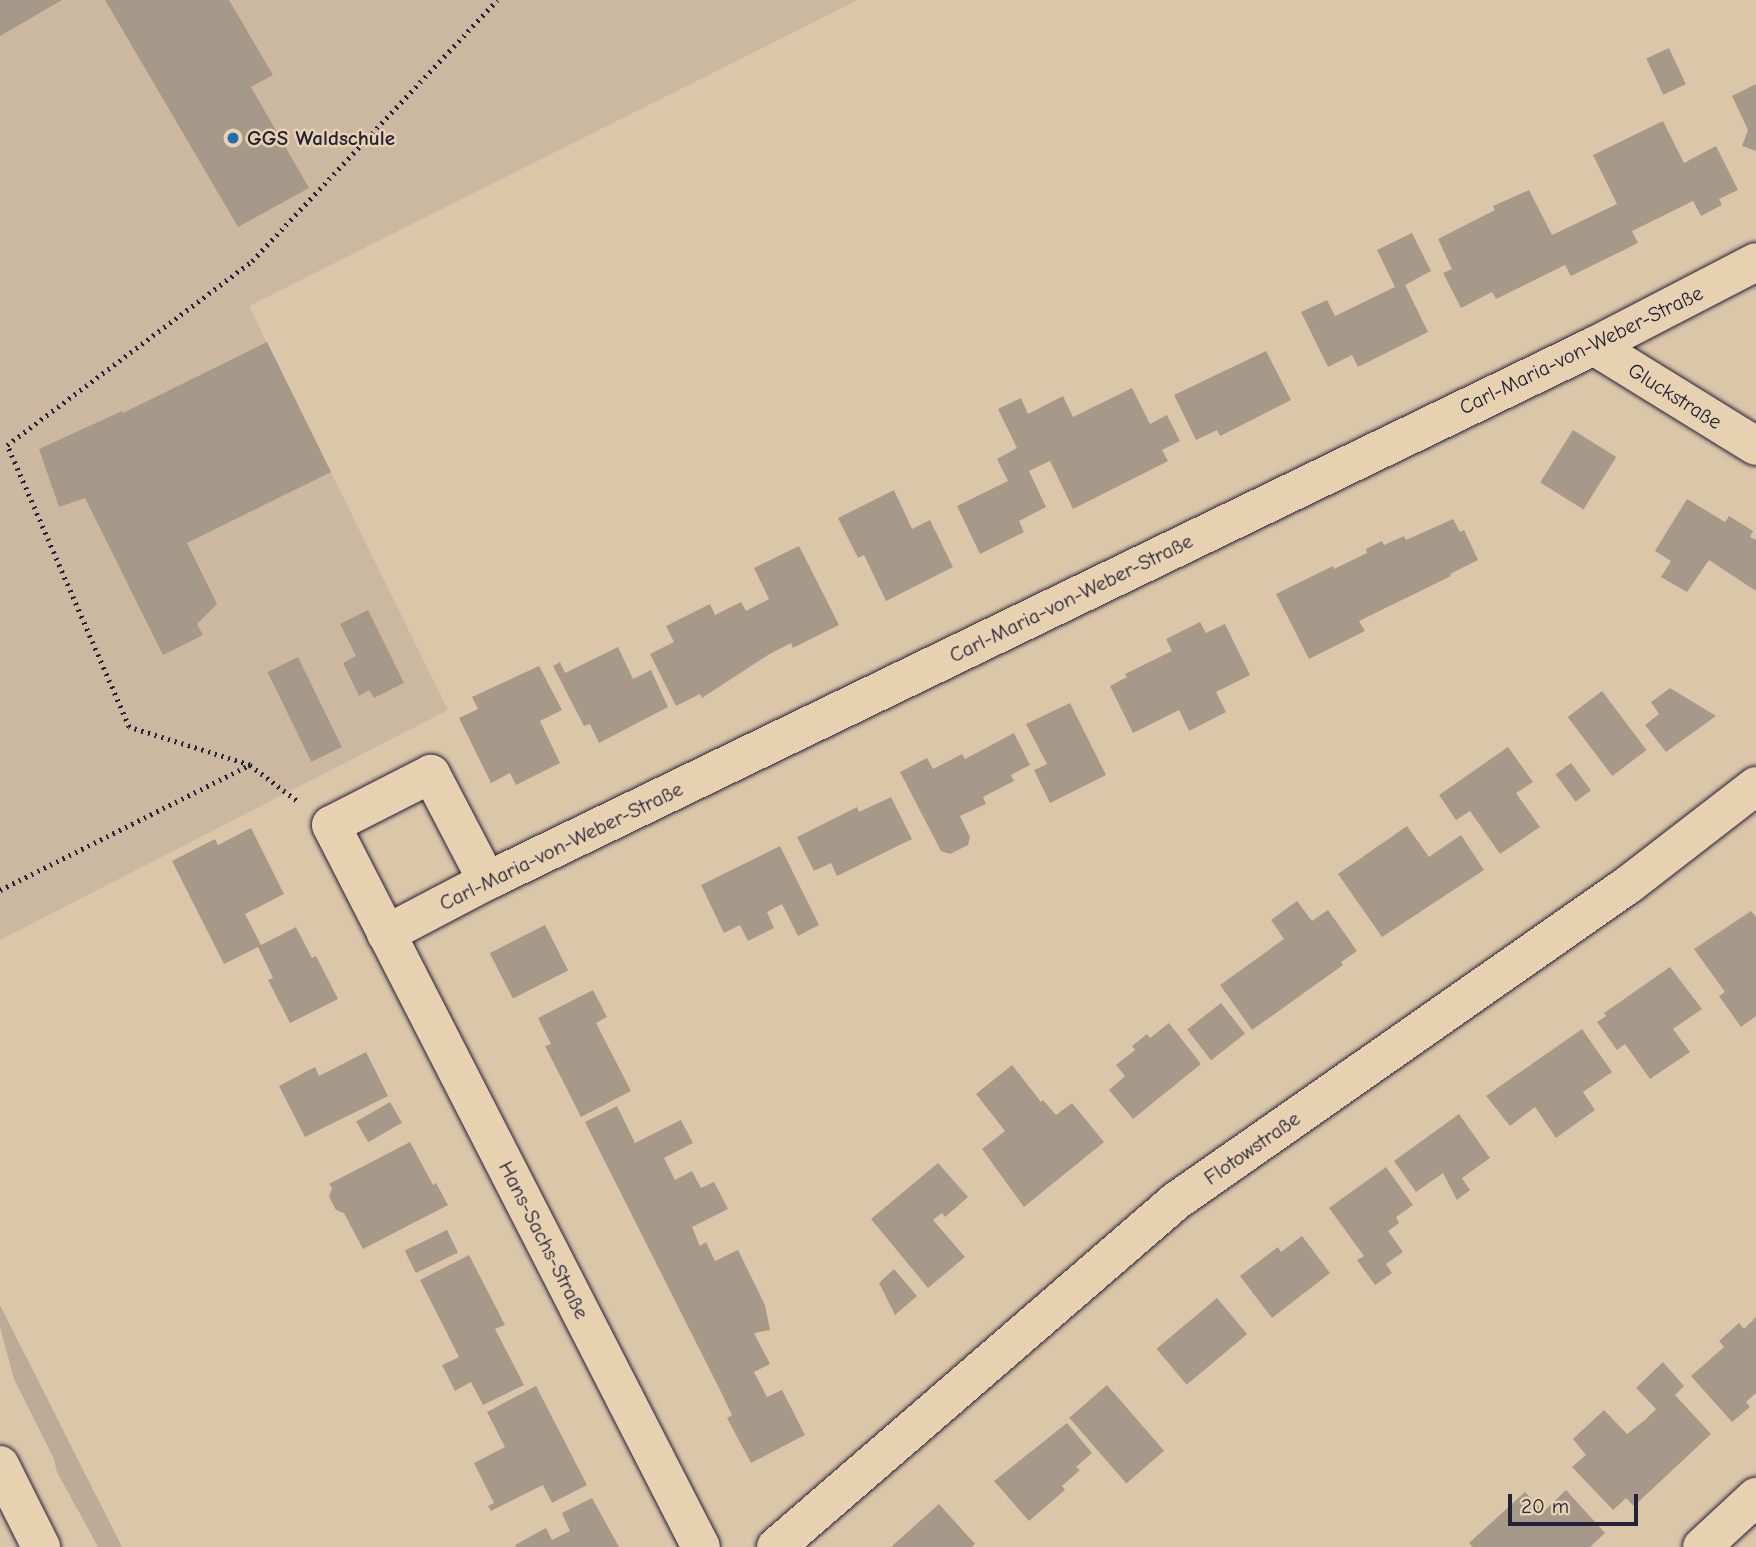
<!DOCTYPE html>
<meta charset="utf-8">
<style>
body{margin:0}
#map{position:relative;width:1756px;height:1547px;overflow:hidden;background:#dcc6aa;font-family:"Comic Neue",sans-serif}
div>[style]{position:absolute}
.built>*{inset:0;background:#ccb8a0}
.green>*{inset:0;background:#bdab97}
.building>*{inset:0;background:#a7998a;transform-origin:0 0}
.path>*{height:4.5px;margin-top:-2.25px;transform-origin:0;background:repeating-linear-gradient(90deg,#22223b 0 2px,transparent 0 7px)}
.roads{filter:drop-shadow(0 0 2px #22223b) drop-shadow(0 0 2px #22223b)}
.minor>*{height:38px;margin:-19px;padding:0 19px;transform-origin:19px;border-radius:19px;background:#e8d1b1}
.major>*{height:38px;margin:-19px;padding:0 19px;transform-origin:19px;border-radius:19px;background:#e8d1b1}
.dots>*{width:19px;height:19px;translate:-50% -50%;box-sizing:border-box;border:4px solid #e8d1b1;border-radius:50%}
span{translate:-50% -50%;white-space:nowrap;text-align:center;line-height:1.15;-webkit-text-stroke:5px #e8d1b1;paint-order:stroke}
.poi-label{font-size:21px;color:#22223b;font-weight:700}
.left{translate:0 -50%;text-align:left}
.street-label{font-size:21px;color:#22223b}
.scale{position:absolute;left:1508px;top:1494px;width:130px;height:32px;box-sizing:border-box;border:4px solid #22223b;border-top:0;padding-left:9px;font-size:21px;line-height:24px;white-space:nowrap;color:#22223b;-webkit-text-stroke:5px #e8d1b1;paint-order:stroke}
</style>
<div id="map">
<div class="built">
<div style="clip-path:polygon(0 0,858px 0,249px 306px,448px 710px,0 940px)"></div>
</div>
<div class="green">
<div style="clip-path:polygon(0 1305px,122px 1547px,98px 1547px,57px 1472px,54px 1459px,14px 1379px,0 1327px)"></div>
</div>
<div class="building">
<div style="clip-path:polygon(0 0,62px 0,0 36px)"></div>
<div style="clip-path:polygon(105px 0,229px 0,273px 75px,251px 87px,309px 188px,238px 227px)"></div>
<div style="left:1669px;top:48px;width:40px;height:25px;rotate:65deg"></div>
<div style="clip-path:polygon(1756px 84px,1756px 151px,1742px 146px,1748px 130px,1732px 96px)"></div>
<div style="clip-path:polygon(1663px 121px,1684px 163px,1716px 146px,1738px 190px,1719px 199px,1722px 205px,1701px 216px,1693px 201px,1632px 231px,1638px 243px,1571px 276px,1565px 265px,1496px 299px,1492px 292px,1461px 308px,1443px 273px,1452px 269px,1438px 239px,1495px 210px,1493px 206px,1529px 190px,1552px 235px,1617px 204px,1593px 155px)"></div>
<div style="clip-path:polygon(1412px 233px,1431px 271px,1405px 285px,1428px 332px,1358px 367px,1352px 355px,1328px 367px,1301px 312px,1327px 300px,1335px 316px,1395px 287px,1377px 250px)"></div>
<div style="clip-path:polygon(267px 342px,331px 472px,187px 543px,217px 604px,197px 624px,203px 635px,163px 655px,85px 498px,59px 507px,39px 449px,122px 411px,123px 413px)"></div>
<div style="clip-path:polygon(1266px 351px,1291px 400px,1220px 436px,1217px 430px,1196px 440px,1174px 395px)"></div>
<div style="clip-path:polygon(1132px 388px,1150px 424px,1167px 415px,1180px 441px,1162px 450px,1168px 461px,1073px 509px,1050px 461px,1029px 471px,1046px 507px,1019px 521px,1024px 532px,980px 554px,957px 506px,1008px 481px,997px 459px,1017px 448px,998px 409px,1021px 398px,1028px 414px,1063px 396px,1073px 417px)"></div>
<div style="left:1573px;top:430px;width:51px;height:62px;rotate:32deg"></div>
<div style="clip-path:polygon(894px 490px,912px 529px,930px 520px,953px 567px,886px 601px,864px 555px,858px 558px,838px 518px)"></div>
<div style="clip-path:polygon(1687px 499px,1725px 522px,1729px 516px,1753px 531px,1750px 537px,1756px 540px,1756px 591px,1709px 560px,1687px 592px,1661px 577px,1671px 561px,1655px 551px)"></div>
<div style="clip-path:polygon(1453px 519px,1460px 532px,1464px 530px,1478px 560px,1450px 574px,1451px 576px,1359px 621px,1365px 631px,1309px 659px,1276px 594px,1333px 566px,1334px 569px,1367px 553px,1366px 549px,1382px 541px,1384px 545px,1404px 536px,1406px 540px)"></div>
<div style="clip-path:polygon(799px 546px,839px 625px,793px 648px,791px 643px,768px 655px,702px 698px,700px 694px,676px 706px,650px 654px,674px 642px,666px 626px,710px 604px,715px 615px,741px 602px,746px 611px,769px 599px,754px 568px)"></div>
<div style="clip-path:polygon(368px 610px,404px 683px,374px 698px,369px 690px,359px 696px,343px 663px,356px 656px,340px 624px)"></div>
<div style="clip-path:polygon(1200px 622px,1206px 633px,1225px 624px,1250px 675px,1216px 692px,1226px 712px,1189px 731px,1179px 710px,1133px 733px,1110px 686px,1127px 677px,1125px 674px,1172px 651px,1166px 639px)"></div>
<div style="clip-path:polygon(618px 647px,633px 679px,651px 670px,668px 707px,599px 743px,590px 724px,584px 726px,553px 666px,560px 662px,565px 673px)"></div>
<div style="left:298px;top:657px;width:100px;height:34px;rotate:64deg"></div>
<div style="clip-path:polygon(539px 666px,562px 710px,540px 721px,560px 763px,516px 785px,510px 773px,491px 783px,459px 718px,478px 709px,472px 697px)"></div>
<div style="clip-path:polygon(1670px 688px,1716px 716px,1666px 752px,1645px 725px,1659px 714px,1651px 702px)"></div>
<div style="left:1602px;top:691px;width:74px;height:43px;rotate:53deg"></div>
<div style="clip-path:polygon(1070px 703px,1106px 775px,1050px 803px,1034px 770px,1047px 764px,1026px 724px)"></div>
<div style="clip-path:polygon(1014px 733px,1030px 765px,1011px 775px,1014px 781px,983px 797px,986px 804px,960px 816px,970px 837px,968px 845px,950px 854px,941px 851px,900px 772px,927px 758px,933px 769px,962px 754px,965px 759px)"></div>
<div style="clip-path:polygon(1508px 747px,1533px 782px,1516px 793px,1540px 827px,1500px 854px,1470px 811px,1456px 820px,1439px 795px)"></div>
<div style="left:1571px;top:763px;width:34px;height:19px;rotate:54deg"></div>
<div style="clip-path:polygon(891px 797px,912px 839px,837px 876px,831px 863px,814px 871px,797px 837px,857px 807px,859px 812px)"></div>
<div style="clip-path:polygon(1407px 826px,1429px 857px,1461px 835px,1484px 870px,1382px 937px,1338px 874px)"></div>
<div style="clip-path:polygon(251px 828px,284px 894px,245px 914px,261px 945px,296px 927px,312px 958px,316px 956px,338px 999px,290px 1023px,268px 980px,273px 978px,258px 947px,224px 964px,172px 861px,215px 839px,218px 845px)"></div>
<div style="clip-path:polygon(780px 846px,819px 925px,798px 936px,782px 904px,767px 912px,774px 928px,748px 941px,740px 925px,724px 933px,701px 885px)"></div>
<div style="clip-path:polygon(1297px 901px,1312px 921px,1328px 910px,1357px 951px,1341px 962px,1343px 965px,1252px 1030px,1220px 985px,1284px 939px,1271px 920px)"></div>
<div style="clip-path:polygon(1751px 911px,1756px 917px,1756px 1016px,1741px 1027px,1719px 996px,1725px 992px,1694px 949px)"></div>
<div style="left:545px;top:925px;width:51px;height:62px;rotate:63deg"></div>
<div style="clip-path:polygon(1670px 967px,1702px 1009px,1673px 1029px,1690px 1052px,1650px 1079px,1625px 1044px,1617px 1050px,1597px 1022px,1606px 1016px,1604px 1013px)"></div>
<div style="clip-path:polygon(593px 990px,607px 1017px,596px 1023px,631px 1091px,581px 1117px,545px 1046px,551px 1044px,538px 1018px)"></div>
<div style="left:1221px;top:1003px;width:39px;height:43px;rotate:52deg"></div>
<div style="clip-path:polygon(1169px 1023px,1201px 1064px,1133px 1119px,1109px 1090px,1125px 1076px,1116px 1065px,1135px 1050px,1132px 1046px,1147px 1034px,1150px 1038px)"></div>
<div style="clip-path:polygon(1582px 1029px,1612px 1072px,1583px 1092px,1595px 1110px,1556px 1138px,1535px 1107px,1510px 1126px,1486px 1096px)"></div>
<div style="clip-path:polygon(366px 1052px,388px 1096px,305px 1137px,279px 1086px,315px 1067px,319px 1076px)"></div>
<div style="clip-path:polygon(1012px 1065px,1041px 1102px,1043px 1100px,1056px 1115px,1072px 1103px,1104px 1142px,1024px 1207px,982px 1149px,1005px 1131px,976px 1094px)"></div>
<div style="left:390px;top:1102px;width:24px;height:39px;rotate:60deg"></div>
<div style="clip-path:polygon(617px 1106px,635px 1143px,681px 1120px,693px 1143px,664px 1158px,675px 1180px,692px 1171px,701px 1188px,714px 1182px,728px 1209px,692px 1227px,700px 1246px,706px 1242px,715px 1261px,738px 1250px,765px 1305px,770px 1330px,754px 1333px,770px 1364px,754px 1372px,767px 1397px,782px 1390px,805px 1435px,751px 1463px,727px 1418px,732px 1415px,720px 1390px,585px 1122px)"></div>
<div style="clip-path:polygon(1459px 1114px,1490px 1158px,1462px 1178px,1470px 1190px,1457px 1200px,1443px 1173px,1416px 1192px,1394px 1161px)"></div>
<div style="clip-path:polygon(410px 1142px,433px 1185px,436px 1183px,448px 1205px,363px 1249px,344px 1213px,336px 1210px,329px 1197px,332px 1188px,329px 1184px)"></div>
<div style="clip-path:polygon(938px 1163px,968px 1197px,945px 1217px,942px 1213px,933px 1220px,965px 1257px,928px 1288px,871px 1219px)"></div>
<div style="clip-path:polygon(1386px 1167px,1413px 1205px,1396px 1217px,1399px 1223px,1388px 1231px,1403px 1252px,1386px 1264px,1392px 1273px,1375px 1285px,1357px 1260px,1364px 1256px,1329px 1208px)"></div>
<div style="left:447px;top:1230px;width:25px;height:47px;rotate:64deg"></div>
<div style="clip-path:polygon(1302px 1236px,1330px 1273px,1272px 1318px,1240px 1276px,1278px 1247px,1281px 1252px)"></div>
<div style="clip-path:polygon(469px 1255px,505px 1325px,495px 1329px,524px 1385px,483px 1405px,471px 1382px,455px 1391px,442px 1365px,459px 1357px,420px 1280px)"></div>
<div style="clip-path:polygon(894px 1269px,917px 1296px,895px 1315px,879px 1283px)"></div>
<div style="left:1217px;top:1298px;width:47px;height:79px;rotate:50deg"></div>
<div style="clip-path:polygon(1756px 1317px,1756px 1393px,1746px 1402px,1750px 1407px,1732px 1422px,1691px 1376px,1724px 1347px,1719px 1341px,1739px 1323px,1744px 1329px)"></div>
<div style="clip-path:polygon(1663px 1362px,1684px 1386px,1675px 1395px,1711px 1434px,1634px 1506px,1626px 1498px,1613px 1510px,1572px 1467px,1586px 1455px,1573px 1439px,1604px 1410px,1627px 1434px,1645px 1420px,1656px 1409px,1636px 1388px)"></div>
<div style="left:1107px;top:1385px;width:87px;height:50px;rotate:49deg"></div>
<div style="clip-path:polygon(536px 1386px,587px 1485px,552px 1503px,543px 1485px,491px 1511px,488px 1506px,494px 1503px,474px 1463px,505px 1447px,487px 1412px)"></div>
<div style="clip-path:polygon(1067px 1423px,1092px 1453px,1076px 1467px,1080px 1470px,1062px 1486px,1065px 1490px,1029px 1521px,994px 1481px)"></div>
<div style="clip-path:polygon(1566px 1490px,1605px 1533px,1590px 1547px,1473px 1547px,1469px 1543px,1525px 1492px,1544px 1511px)"></div>
<div style="clip-path:polygon(592px 1498px,619px 1547px,516px 1547px,515px 1545px,546px 1528px,552px 1540px,570px 1531px,562px 1513px)"></div>
<div style="clip-path:polygon(939px 1504px,975px 1544px,971px 1547px,891px 1547px)"></div>
</div>
<div class="path">
<div style="left:250px;top:765px;width:127px;rotate:-162.6deg"></div>
<div style="left:129px;top:727px;width:307px;rotate:-113.4deg"></div>
<div style="left:7px;top:445px;width:306px;rotate:-36.9deg"></div>
<div style="left:252px;top:261px;width:358px;rotate:-46.8deg"></div>
<div style="left:0;top:890px;width:280px;rotate:-26.6deg"></div>
<div style="left:250px;top:765px;width:61px;rotate:37.1deg"></div>
</div>
<div class="roads">
<div class="minor">
<div style="left:1594px;top:346px;width:190px;rotate:31.7deg"></div>
<div style="left:487px;top:881px;width:121px;rotate:-117.6deg"></div>
<div style="left:431px;top:774px;width:112px;rotate:153deg"></div>
<div style="left:331px;top:825px;width:811px;rotate:62.87deg"></div>
<div style="left:386px;top:934px;width:114px;rotate:-27.7deg"></div>
<div style="left:487px;top:881px;width:1230px;rotate:-25.79deg"></div>
<div style="left:1594px;top:346px;width:182px;rotate:-27.4deg"></div>
<div style="left:776px;top:1547px;width:529px;rotate:-40.86deg"></div>
<div style="left:1176px;top:1201px;width:552px;rotate:-34.96deg"></div>
<div style="left:1628px;top:885px;width:162px;rotate:-37.7deg"></div>
<div style="left:1702px;top:1547px;width:74px;rotate:-42.8deg"></div>
</div>
<div class="major">
<div style="left:0;top:1465px;width:92px;rotate:63.4deg"></div>
</div>
</div>
<div class="dots">
<div style="left:233px;top:138px;background:#1f6fb2"></div>
</div>
<div class="poi-label">
<span class="left" style="left:247px;top:138px">GGS Waldschule</span>
</div>
<div class="street-label">
<span style="left:1581px;top:350px;rotate:-26deg">Carl-Maria-von-Weber-Straße</span>
<span style="left:1675px;top:396px;rotate:32deg">Gluckstraße</span>
<span style="left:1071px;top:598px;rotate:-26deg">Carl-Maria-von-Weber-Straße</span>
<span style="left:561px;top:846px;rotate:-26deg">Carl-Maria-von-Weber-Straße</span>
<span style="left:1252px;top:1148px;rotate:-35deg">Flotowstraße</span>
<span style="left:544px;top:1240px;rotate:63deg">Hans-Sachs-Straße</span>
</div>
<div class="scale">20 m</div>
</div>
